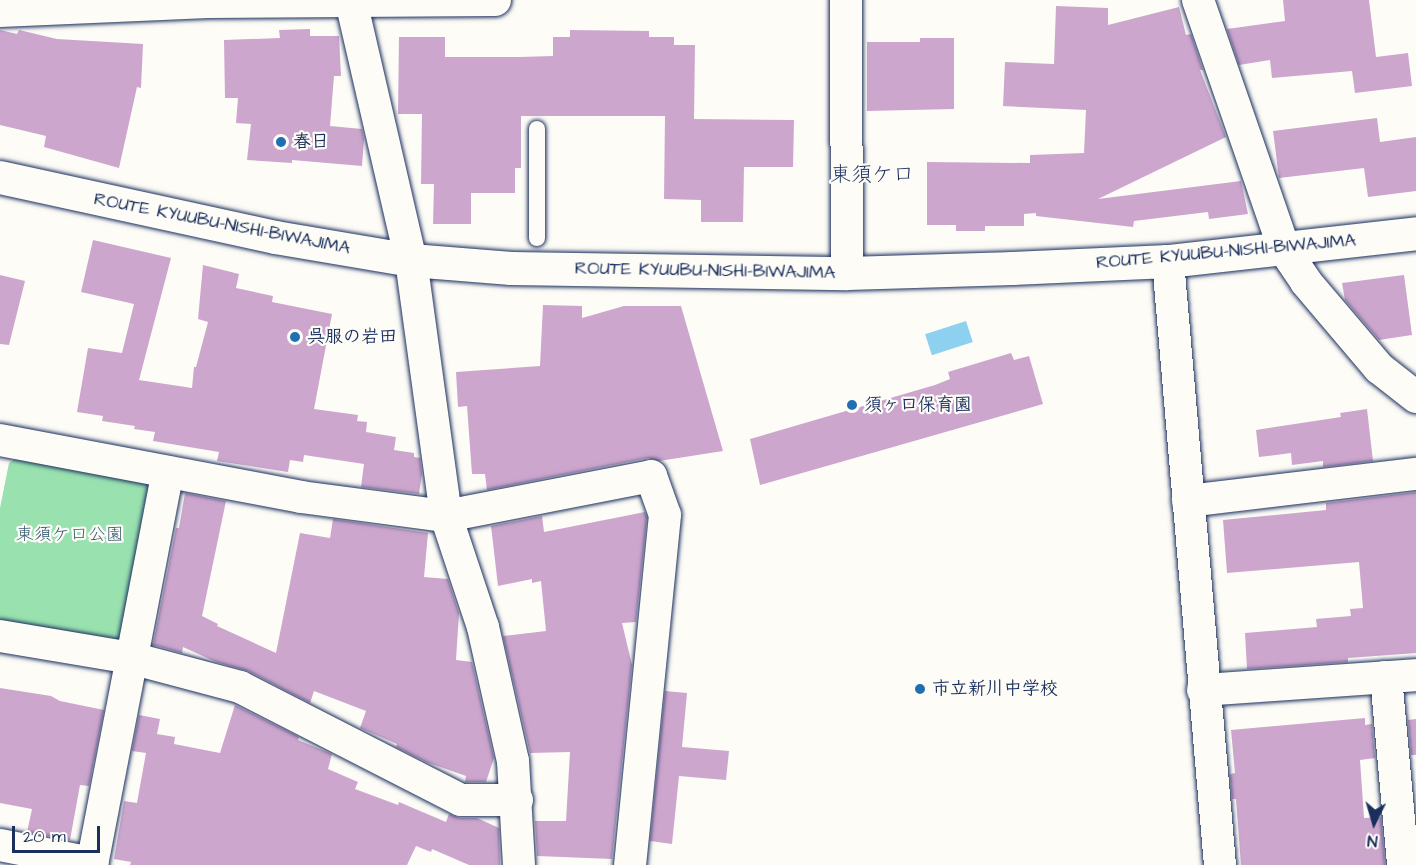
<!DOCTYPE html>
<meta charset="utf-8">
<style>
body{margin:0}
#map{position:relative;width:1416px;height:865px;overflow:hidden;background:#fdfcf7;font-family:"Architects Daughter","Klee One",sans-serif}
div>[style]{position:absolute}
.green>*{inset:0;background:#99e2b0}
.water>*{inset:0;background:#8dd0ef;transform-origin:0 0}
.building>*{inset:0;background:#cda6ce}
.roads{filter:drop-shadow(0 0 2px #1b2f5e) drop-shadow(0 0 2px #1b2f5e)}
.lane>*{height:16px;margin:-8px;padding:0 8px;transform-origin:8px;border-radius:8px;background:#fdfcf7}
.street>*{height:32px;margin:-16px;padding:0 16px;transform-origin:16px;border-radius:16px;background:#fdfcf7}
.secondary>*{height:33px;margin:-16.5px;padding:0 16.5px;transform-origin:16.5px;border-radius:16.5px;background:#fdfcf7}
.dots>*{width:16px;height:16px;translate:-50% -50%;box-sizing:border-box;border:3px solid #fdfcf7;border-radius:50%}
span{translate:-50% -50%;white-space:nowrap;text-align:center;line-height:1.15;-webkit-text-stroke:4.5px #fdfcf7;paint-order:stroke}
.poi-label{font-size:18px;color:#1b2f5e;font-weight:700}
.left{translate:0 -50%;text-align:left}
.street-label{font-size:18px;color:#1b2f5e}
.park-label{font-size:18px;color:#3a5c72}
.quarter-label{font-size:21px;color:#1b2f5e}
.north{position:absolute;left:1344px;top:793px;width:60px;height:60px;-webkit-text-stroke:4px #fdfcf7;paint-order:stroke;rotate:185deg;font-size:16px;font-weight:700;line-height:24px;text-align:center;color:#1b2f5e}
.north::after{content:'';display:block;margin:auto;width:21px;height:27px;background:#1b2f5e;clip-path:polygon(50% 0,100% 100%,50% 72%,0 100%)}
.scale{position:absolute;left:12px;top:826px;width:88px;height:27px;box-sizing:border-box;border:3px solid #1b2f5e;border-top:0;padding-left:8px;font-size:18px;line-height:21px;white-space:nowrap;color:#1b2f5e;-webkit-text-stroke:4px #fdfcf7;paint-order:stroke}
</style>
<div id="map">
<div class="green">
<div style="clip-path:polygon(19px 456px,141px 476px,150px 488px,122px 636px,109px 645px,0 625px,0 508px,9px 463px)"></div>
</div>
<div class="water">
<div style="left:966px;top:321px;width:22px;height:43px;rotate:72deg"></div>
</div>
<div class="building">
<div style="clip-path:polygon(1283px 0,1369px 0,1376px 57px,1408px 53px,1412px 86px,1355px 93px,1352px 71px,1272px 78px,1270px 60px,1239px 65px,1227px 29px,1285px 21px)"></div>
<div style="clip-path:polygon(1056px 6px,1108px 8px,1108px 25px,1179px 7px,1186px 35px,1191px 34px,1203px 70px,1200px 70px,1226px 137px,1098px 199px,1241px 181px,1248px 214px,1209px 219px,1208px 212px,1134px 221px,1133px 227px,1036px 216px,1036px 213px,1024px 214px,1024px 226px,985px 226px,985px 231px,956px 231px,956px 225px,927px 225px,927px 162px,1030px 163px,1030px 155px,1084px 153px,1086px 110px,1003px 106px,1005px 62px,1054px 64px)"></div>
<div style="clip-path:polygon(310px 29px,310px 36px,339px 36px,341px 76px,334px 76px,330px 126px,362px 129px,364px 139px,362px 166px,292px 160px,292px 163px,247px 160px,251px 124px,236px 123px,238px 98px,225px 98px,224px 40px,280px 38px,279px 30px)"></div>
<div style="clip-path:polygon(0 30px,17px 34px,19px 30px,57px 39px,143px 44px,141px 88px,137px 87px,119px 168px,44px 147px,46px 136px,0 125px)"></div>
<div style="clip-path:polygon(570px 30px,649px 31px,649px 37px,674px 37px,674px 45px,695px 45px,694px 119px,794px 120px,793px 167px,744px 167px,743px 222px,701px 222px,701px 200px,664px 199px,665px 116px,521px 116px,521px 168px,515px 168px,515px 193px,471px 193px,471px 224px,433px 224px,434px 184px,421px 184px,422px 114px,398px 114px,399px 37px,445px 37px,445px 57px,520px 57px,553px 56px,553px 37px,570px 37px)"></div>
<div style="clip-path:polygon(920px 38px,954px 38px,954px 109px,867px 111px,867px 42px,920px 42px)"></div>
<div style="clip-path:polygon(1377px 118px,1380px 142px,1416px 137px,1416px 191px,1368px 197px,1364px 168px,1279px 178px,1273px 131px)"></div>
<div style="clip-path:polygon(93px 240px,171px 258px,139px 380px,192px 388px,194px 367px,196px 367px,208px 322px,198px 319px,203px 265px,239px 274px,236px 288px,273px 296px,272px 302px,332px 314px,314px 409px,358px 415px,357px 421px,367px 422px,366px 432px,396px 437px,394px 450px,414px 453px,414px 457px,420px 458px,422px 474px,419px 494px,361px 487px,364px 464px,304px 455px,303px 462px,290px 460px,288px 472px,217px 461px,219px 452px,153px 441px,155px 432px,134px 429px,135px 426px,102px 421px,103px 416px,77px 412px,88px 348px,122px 353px,134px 304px,81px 292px)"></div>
<div style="clip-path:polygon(0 275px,25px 281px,9px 345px,0 344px)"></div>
<div style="clip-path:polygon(1404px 275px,1412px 335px,1379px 340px,1345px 300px,1342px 283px)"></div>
<div style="clip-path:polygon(543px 305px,582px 306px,582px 318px,624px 306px,681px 306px,723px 451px,659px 461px,648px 458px,487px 490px,485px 474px,472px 474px,467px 406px,458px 407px,456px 372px,540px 366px)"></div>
<div style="clip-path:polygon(1011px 353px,1014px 360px,1029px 356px,1043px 404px,760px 485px,750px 439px,935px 385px,950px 379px,948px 372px)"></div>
<div style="clip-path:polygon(1367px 409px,1373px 461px,1323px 467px,1323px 461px,1292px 465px,1291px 453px,1259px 457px,1256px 430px,1341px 417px,1340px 413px)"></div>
<div style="clip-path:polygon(1416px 492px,1416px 653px,1348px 658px,1348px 662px,1247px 669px,1245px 633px,1317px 627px,1316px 619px,1351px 616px,1350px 609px,1363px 608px,1359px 562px,1227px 573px,1223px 520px,1326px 510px,1326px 503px)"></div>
<div style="clip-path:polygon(185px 493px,226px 501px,202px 616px,218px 624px,217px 626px,276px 653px,300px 533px,330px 538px,333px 519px,428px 533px,424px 577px,448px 579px,459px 613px,456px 660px,472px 662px,494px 758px,486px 782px,465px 782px,466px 776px,426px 762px,396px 747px,397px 744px,360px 728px,366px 711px,314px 691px,310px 703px,248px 671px,216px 662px,183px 647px,182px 653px,153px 645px,176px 528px,179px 528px)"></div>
<div style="clip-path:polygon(645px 512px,647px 517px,636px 622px,622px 623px,632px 665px,612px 859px,537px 856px,535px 821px,566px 821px,570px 752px,530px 753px,503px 636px,546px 631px,541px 581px,532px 583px,532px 579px,498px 586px,491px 526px,542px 516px,544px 532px)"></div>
<div style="clip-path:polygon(0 688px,51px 696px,60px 701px,104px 710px,89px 786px,80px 785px,70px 840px,27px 832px,32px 809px,0 803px)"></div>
<div style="clip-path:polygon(665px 691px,687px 693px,682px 747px,729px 751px,726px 780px,679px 776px,672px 844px,650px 841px)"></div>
<div style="clip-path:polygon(235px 705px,299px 737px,298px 740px,332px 754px,328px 769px,358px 782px,355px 789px,398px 805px,399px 802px,446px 822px,449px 814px,460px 818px,477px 818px,499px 828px,500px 865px,469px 865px,432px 849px,431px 852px,416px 846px,407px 865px,130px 865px,131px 862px,114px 859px,124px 801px,137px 803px,146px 753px,132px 751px,139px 715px,160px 719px,157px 734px,175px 737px,174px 744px,220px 753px)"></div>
<div style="clip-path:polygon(1365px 718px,1365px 725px,1372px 724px,1375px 758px,1360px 760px,1364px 818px,1381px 817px,1385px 865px,1241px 865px,1236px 799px,1232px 799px,1230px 774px,1235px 773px,1231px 730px)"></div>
<div style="clip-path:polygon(1416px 719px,1416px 755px,1411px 755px,1408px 720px)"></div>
</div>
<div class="roads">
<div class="lane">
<div style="left:537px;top:238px;width:109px;rotate:-90deg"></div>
</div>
<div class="street">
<div style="left:846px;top:0;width:273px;rotate:89.8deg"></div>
<div style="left:1198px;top:0;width:263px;rotate:70.9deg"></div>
<div style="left:1284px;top:249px;width:40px;rotate:56deg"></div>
<div style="left:1306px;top:282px;width:113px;rotate:49.7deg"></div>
<div style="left:1379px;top:368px;width:47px;rotate:38.1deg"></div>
<div style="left:351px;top:1px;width:266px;rotate:77deg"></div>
<div style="left:411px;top:260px;width:258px;rotate:82.2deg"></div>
<div style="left:446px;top:516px;width:117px;rotate:71.6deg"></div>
<div style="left:483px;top:627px;width:137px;rotate:77.4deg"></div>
<div style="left:513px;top:761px;width:104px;rotate:86.7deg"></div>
<div style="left:0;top:11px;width:208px;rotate:-2.5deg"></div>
<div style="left:208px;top:2px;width:287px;rotate:-0.4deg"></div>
<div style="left:1168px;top:261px;width:606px;rotate:85.08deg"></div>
<div style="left:0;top:440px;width:306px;rotate:10.7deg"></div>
<div style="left:301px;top:497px;width:146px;rotate:7.5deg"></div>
<div style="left:446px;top:516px;width:209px;rotate:-11deg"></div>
<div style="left:651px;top:476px;width:41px;rotate:70.3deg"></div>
<div style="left:665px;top:515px;width:352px;rotate:95.7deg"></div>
<div style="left:1188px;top:501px;width:230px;rotate:-6.8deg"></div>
<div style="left:0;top:636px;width:133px;rotate:9.5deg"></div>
<div style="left:131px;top:658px;width:113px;rotate:14.9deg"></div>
<div style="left:240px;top:687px;width:248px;rotate:27.1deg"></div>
<div style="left:461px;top:800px;width:56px"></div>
<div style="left:1386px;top:677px;width:189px;rotate:84.8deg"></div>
<div style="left:1203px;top:690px;width:214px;rotate:-4deg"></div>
<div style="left:0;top:845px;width:94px;rotate:11.1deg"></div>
<div style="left:92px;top:865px;width:400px;rotate:-79.1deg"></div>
</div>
<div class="secondary">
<div style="left:0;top:177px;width:281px;rotate:12.3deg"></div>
<div style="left:275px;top:237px;width:138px;rotate:9.6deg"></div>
<div style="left:411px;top:260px;width:100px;rotate:4.6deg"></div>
<div style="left:511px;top:268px;width:336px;rotate:0.9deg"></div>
<div style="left:847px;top:273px;width:165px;rotate:-1.7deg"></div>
<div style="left:1012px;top:268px;width:156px;rotate:-2.6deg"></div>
<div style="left:1168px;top:261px;width:250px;rotate:-6.4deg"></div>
</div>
</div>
<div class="dots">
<div style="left:281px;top:142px;background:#1f6fb2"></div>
<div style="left:295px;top:337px;background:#1f6fb2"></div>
<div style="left:852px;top:405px;background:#1f6fb2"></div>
<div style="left:920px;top:689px;background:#1f6fb2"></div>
</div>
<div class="poi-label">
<span class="left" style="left:293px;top:142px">春日</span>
<span class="left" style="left:307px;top:337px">呉服の岩田</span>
<span class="left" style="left:864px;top:405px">須ヶ口保育園</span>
<span class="left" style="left:932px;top:689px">市立新川中学校</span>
</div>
<div class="street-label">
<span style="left:222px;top:224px;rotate:11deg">ROUTE KYUUBU-NISHI-BIWAJIMA</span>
<span style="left:1226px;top:252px;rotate:-5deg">ROUTE KYUUBU-NISHI-BIWAJIMA</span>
<span style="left:705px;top:271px;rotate:1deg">ROUTE KYUUBU-NISHI-BIWAJIMA</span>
</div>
<div class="park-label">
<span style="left:70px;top:535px">東須ケ口公園</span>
</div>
<div class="quarter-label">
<span style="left:872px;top:175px">東須ケ口</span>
</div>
<div class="north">N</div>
<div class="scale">20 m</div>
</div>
